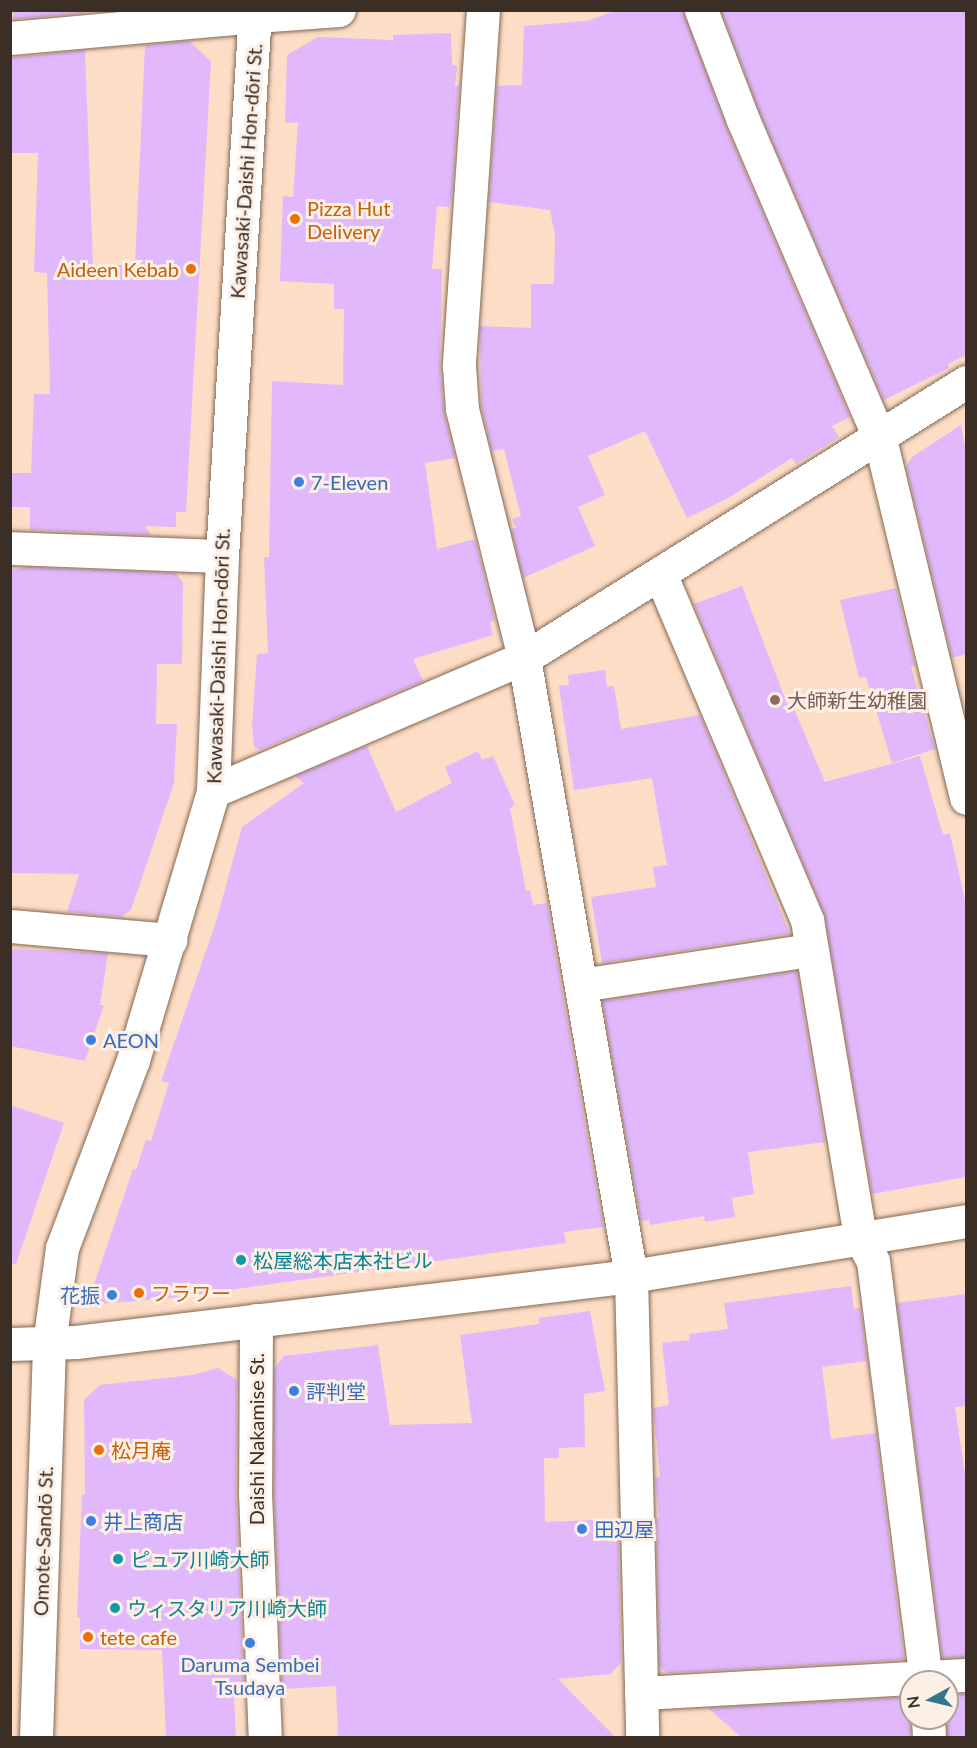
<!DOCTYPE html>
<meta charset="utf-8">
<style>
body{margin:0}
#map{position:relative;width:977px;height:1748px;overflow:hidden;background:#fdddc6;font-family:Lato,"Noto Sans JP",sans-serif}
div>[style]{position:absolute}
.building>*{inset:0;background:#e1b8fc;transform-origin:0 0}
.roads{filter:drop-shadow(0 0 2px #846853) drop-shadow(0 0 2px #846853)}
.street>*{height:33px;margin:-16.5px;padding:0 16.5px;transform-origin:16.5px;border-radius:16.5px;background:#fff}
.secondary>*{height:33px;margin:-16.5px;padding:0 16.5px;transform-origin:16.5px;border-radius:16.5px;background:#fff}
.dots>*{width:16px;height:16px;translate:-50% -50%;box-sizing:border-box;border:3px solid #fcefe6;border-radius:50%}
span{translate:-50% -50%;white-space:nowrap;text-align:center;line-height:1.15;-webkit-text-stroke:6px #fcefe6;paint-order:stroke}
.street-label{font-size:20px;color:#3a2e25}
.food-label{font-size:20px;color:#c56008}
.left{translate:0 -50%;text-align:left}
.right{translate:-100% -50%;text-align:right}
.shop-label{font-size:20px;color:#366cbe}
.education-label{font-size:20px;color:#785e54}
.culture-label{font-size:20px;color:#0d838f}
.frame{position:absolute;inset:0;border:12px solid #3a2e25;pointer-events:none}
.north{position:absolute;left:899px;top:1670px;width:60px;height:60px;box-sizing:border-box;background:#fcefe6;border:2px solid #aea299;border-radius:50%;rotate:262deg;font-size:16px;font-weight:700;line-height:24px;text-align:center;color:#3a2e25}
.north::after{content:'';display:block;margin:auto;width:21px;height:27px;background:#357789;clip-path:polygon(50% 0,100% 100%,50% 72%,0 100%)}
</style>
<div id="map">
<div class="building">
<div style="clip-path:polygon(13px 10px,83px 10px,84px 13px,13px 19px)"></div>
<div style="clip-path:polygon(617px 10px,683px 10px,726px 127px,850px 417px,832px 426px,839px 437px,796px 464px,792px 458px,730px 497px,687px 518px,645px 431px,588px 456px,605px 495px,578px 507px,595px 546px,523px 578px,511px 529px,516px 528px,512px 519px,521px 516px,504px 449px,492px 451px,481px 406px,480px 326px,531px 328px,531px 284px,554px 284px,555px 236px,550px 210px,489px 202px,497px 86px,522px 85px,524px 26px,587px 21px)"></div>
<div style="clip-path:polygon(721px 10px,966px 10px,966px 355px,948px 364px,949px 368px,884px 400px,760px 113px)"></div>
<div style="clip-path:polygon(451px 33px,452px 65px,457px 66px,455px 86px,459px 86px,452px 198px,449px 207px,437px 206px,432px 269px,442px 269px,440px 367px,444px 413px,455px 458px,425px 463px,437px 549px,475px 539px,495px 620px,490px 622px,493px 635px,413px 659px,423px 681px,260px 750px,254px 746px,252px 725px,257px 654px,268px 653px,264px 557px,269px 557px,272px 381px,343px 385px,344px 309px,334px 309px,334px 284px,280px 281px,283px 196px,293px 197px,298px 123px,285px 122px,287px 55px,318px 37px,393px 40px,393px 35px)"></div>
<div style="clip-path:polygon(189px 41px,211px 61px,186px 512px,176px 512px,176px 527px,145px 526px,151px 535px,30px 530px,30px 507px,10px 507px,10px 473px,31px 473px,34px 394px,50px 394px,47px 273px,34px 272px,38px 153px,10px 153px,10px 58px,85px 50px,93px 265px,135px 265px,145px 45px)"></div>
<div style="clip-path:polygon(961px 425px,966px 451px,966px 654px,952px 658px,906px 466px,912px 457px)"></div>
<div style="clip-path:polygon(28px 567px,176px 573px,183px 583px,182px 664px,157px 664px,156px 724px,177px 724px,174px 783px,131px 910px,121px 917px,67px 912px,79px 874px,10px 873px,10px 570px)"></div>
<div style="clip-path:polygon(742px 586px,788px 706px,792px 704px,825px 782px,920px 756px,943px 835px,950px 833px,966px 905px,966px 1177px,872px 1194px,824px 913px,694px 604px)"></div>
<div style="clip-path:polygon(896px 588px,915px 666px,911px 667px,935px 749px,892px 763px,866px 677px,859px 678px,840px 600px)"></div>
<div style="clip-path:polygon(605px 670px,607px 687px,614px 686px,621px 729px,700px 715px,790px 934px,602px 963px,591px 897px,656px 887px,653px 867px,667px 865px,652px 778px,574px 790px,559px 686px,569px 685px,568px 675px)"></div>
<div style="clip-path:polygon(367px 746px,396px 812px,452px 783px,445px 767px,478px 751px,482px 760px,493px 756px,515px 805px,510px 808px,526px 891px,530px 890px,533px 905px,547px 903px,603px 1227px,564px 1232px,566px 1243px,171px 1298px,87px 1305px,133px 1169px,136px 1170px,146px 1140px,151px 1141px,169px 1083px,161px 1081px,216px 922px,242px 827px,304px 783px,295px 776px)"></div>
<div style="clip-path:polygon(10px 949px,108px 953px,100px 1005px,104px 1005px,85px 1061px,10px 1046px)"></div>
<div style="clip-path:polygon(797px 971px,825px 1142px,748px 1152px,754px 1194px,732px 1198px,735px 1217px,705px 1222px,704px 1216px,650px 1225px,649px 1220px,641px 1221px,602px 1001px)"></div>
<div style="clip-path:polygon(10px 1105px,64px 1123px,16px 1264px,10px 1263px)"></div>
<div style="clip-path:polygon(851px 1286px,854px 1309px,860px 1308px,867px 1361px,822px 1367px,831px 1439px,876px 1433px,904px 1660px,667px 1673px,659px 1666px,656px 1518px,659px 1518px,655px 1478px,660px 1477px,653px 1408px,669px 1405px,662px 1343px,690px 1340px,689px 1334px,728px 1329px,724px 1303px)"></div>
<div style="clip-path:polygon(966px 1294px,966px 1406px,955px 1407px,966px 1482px,966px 1657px,942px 1658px,897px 1303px)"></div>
<div style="clip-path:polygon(590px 1311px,605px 1391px,584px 1394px,585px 1447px,559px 1448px,559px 1458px,544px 1458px,545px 1522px,618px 1519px,621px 1662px,611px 1674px,558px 1679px,615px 1737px,338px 1737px,336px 1686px,282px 1689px,274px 1493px,274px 1369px,284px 1356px,378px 1345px,390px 1425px,472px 1423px,460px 1335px,539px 1324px,539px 1318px)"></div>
<div style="clip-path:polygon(218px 1368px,237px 1380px,236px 1494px,244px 1691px,234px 1695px,236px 1737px,166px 1737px,162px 1650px,80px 1649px,80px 1618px,77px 1617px,82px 1494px,85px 1495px,84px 1400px,100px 1385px,192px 1375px)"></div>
<div style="left:966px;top:1694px;width:43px;height:19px;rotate:90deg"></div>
<div style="clip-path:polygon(911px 1697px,910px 1737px,741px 1737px,708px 1708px)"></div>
</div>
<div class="roads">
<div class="street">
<div style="left:483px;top:10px;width:357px;rotate:93.9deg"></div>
<div style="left:459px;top:366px;width:43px;rotate:86deg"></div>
<div style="left:462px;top:409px;width:257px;rotate:76deg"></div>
<div style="left:524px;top:658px;width:627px;rotate:80.18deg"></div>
<div style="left:631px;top:1276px;width:462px;rotate:88.6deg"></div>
<div style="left:701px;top:10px;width:118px;rotate:69.1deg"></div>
<div style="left:743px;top:120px;width:347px;rotate:66.8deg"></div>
<div style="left:880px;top:439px;width:369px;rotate:76.5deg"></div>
<div style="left:10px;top:38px;width:247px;rotate:-5.1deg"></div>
<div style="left:10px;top:548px;width:212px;rotate:2.2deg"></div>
<div style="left:661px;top:576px;width:374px;rotate:67deg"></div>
<div style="left:807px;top:920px;width:321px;rotate:80.5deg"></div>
<div style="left:860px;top:1237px;width:27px;rotate:62deg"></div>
<div style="left:873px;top:1261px;width:424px;rotate:82.8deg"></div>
<div style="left:213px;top:791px;width:338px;rotate:-23.2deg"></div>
<div style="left:524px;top:658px;width:521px;rotate:-31.98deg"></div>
<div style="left:10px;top:926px;width:161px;rotate:5deg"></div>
<div style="left:581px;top:985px;width:233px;rotate:-8.7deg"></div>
<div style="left:256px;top:1320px;width:173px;rotate:90.3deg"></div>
<div style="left:255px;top:1493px;width:245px;rotate:87.7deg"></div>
<div style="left:10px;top:1344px;width:66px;rotate:-1.7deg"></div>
<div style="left:76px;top:1342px;width:559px;rotate:-6.78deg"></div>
<div style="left:631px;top:1276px;width:339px;rotate:-9.3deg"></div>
<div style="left:641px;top:1693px;width:325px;rotate:-3.2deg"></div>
<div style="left:928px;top:1718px;width:20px;rotate:87deg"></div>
</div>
<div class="secondary">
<div style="left:256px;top:16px;width:83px;rotate:-4.1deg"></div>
<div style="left:36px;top:1738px;width:394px;rotate:-88.1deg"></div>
<div style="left:49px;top:1344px;width:97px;rotate:-82.3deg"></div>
<div style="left:62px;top:1248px;width:201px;rotate:-69.3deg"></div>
<div style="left:133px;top:1060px;width:281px;rotate:-73.4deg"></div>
<div style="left:213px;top:791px;width:235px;rotate:-87.8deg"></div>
<div style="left:222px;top:556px;width:547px;rotate:-86.54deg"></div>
</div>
</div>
<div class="dots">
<div style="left:295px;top:219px;background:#e8710a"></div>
<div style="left:191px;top:269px;background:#e8710a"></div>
<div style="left:299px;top:482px;background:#3f7fe0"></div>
<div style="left:775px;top:700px;background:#8d6e63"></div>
<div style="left:91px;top:1040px;background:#3f7fe0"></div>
<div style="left:241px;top:1260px;background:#0f9aa8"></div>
<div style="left:139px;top:1293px;background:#e8710a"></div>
<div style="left:112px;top:1295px;background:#3f7fe0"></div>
<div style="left:294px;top:1391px;background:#3f7fe0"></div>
<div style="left:99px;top:1450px;background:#e8710a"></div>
<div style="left:91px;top:1521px;background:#3f7fe0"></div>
<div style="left:582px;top:1529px;background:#3f7fe0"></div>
<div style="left:118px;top:1559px;background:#0f9aa8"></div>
<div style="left:115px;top:1608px;background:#0f9aa8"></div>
<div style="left:88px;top:1637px;background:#e8710a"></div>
<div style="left:250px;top:1643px;background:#3f7fe0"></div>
</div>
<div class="street-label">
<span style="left:246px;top:171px;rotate:-86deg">Kawasaki-Daishi Hon-dōri St.</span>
<span style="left:218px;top:656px;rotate:-88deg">Kawasaki-Daishi Hon-dōri St.</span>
<span style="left:256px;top:1439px;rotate:-90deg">Daishi Nakamise St.</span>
<span style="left:43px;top:1541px;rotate:-88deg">Omote-Sandō St.</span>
</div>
<div class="food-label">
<span class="left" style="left:307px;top:220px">Pizza Hut<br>Delivery</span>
<span class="right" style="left:179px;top:269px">Aideen Kebab</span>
<span class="left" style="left:151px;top:1293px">フラワー</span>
<span class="left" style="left:111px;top:1450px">松月庵</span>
<span class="left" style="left:100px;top:1637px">tete cafe</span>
</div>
<div class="shop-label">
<span class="left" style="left:311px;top:482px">7-Eleven</span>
<span class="left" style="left:103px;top:1040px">AEON</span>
<span class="right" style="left:100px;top:1295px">花振</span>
<span class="left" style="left:306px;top:1391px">評判堂</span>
<span class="left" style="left:103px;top:1521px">井上商店</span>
<span class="left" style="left:594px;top:1529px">田辺屋</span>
<span style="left:250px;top:1676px">Daruma Sembei<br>Tsudaya</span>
</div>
<div class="education-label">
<span class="left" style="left:787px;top:700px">大師新生幼稚園</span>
</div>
<div class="culture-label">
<span class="left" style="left:253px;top:1260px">松屋総本店本社ビル</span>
<span class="left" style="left:130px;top:1559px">ピュア川崎大師</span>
<span class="left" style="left:127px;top:1608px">ウィスタリア川崎大師</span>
</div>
<div class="frame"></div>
<div class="north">N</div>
</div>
